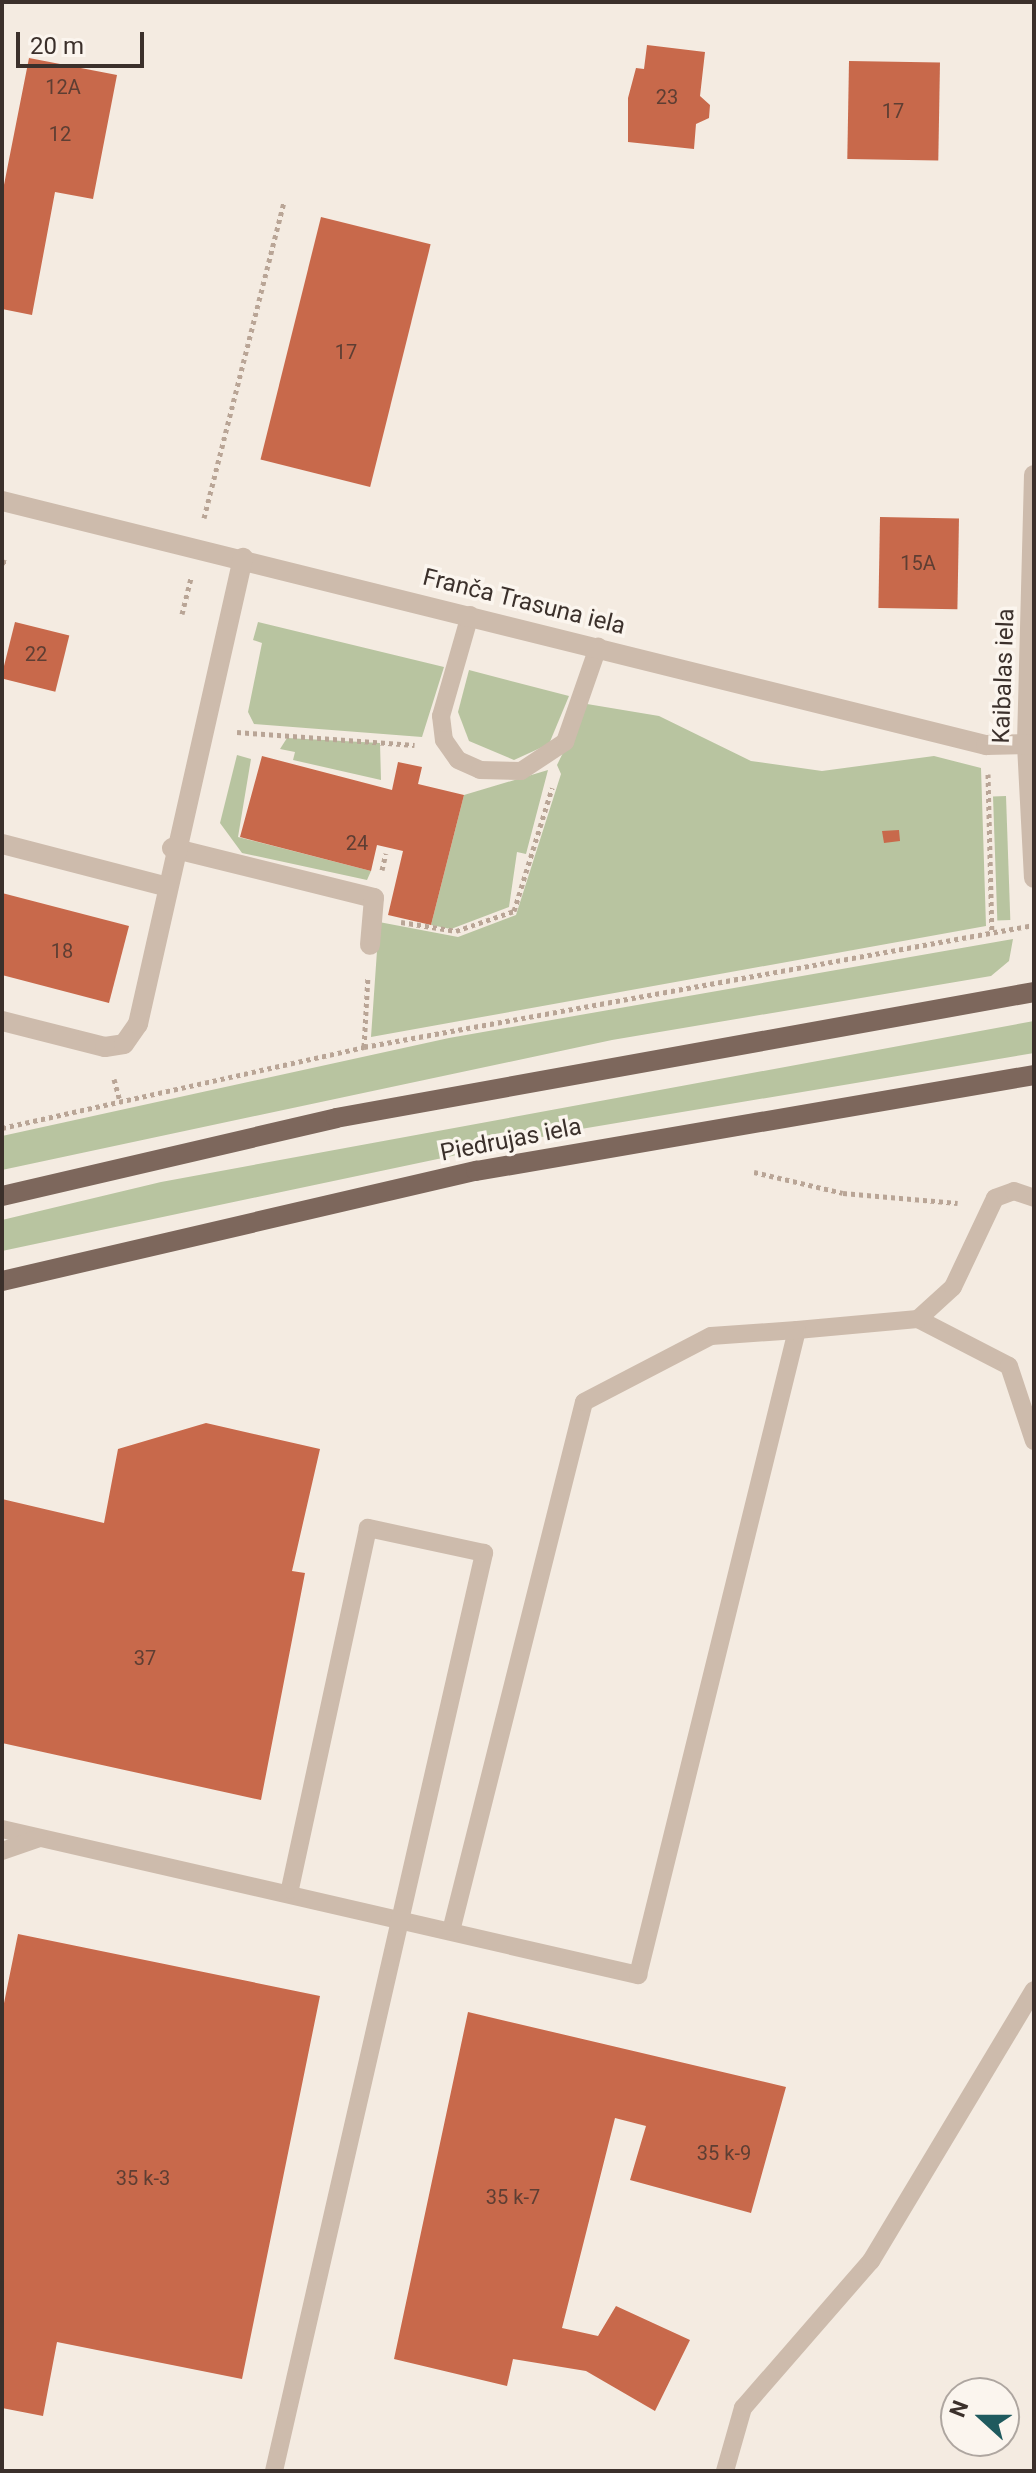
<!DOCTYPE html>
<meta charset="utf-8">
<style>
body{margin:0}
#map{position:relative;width:1036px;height:2473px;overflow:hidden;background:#f4ebe1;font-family:Roboto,sans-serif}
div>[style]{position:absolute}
.green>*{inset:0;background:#b8c4a0;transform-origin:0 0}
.building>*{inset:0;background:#c8694b;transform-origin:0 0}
.path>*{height:5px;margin-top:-2.5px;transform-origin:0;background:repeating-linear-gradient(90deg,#b9a596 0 4px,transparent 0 8px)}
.service>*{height:18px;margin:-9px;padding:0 9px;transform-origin:9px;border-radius:9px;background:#cdbbac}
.minor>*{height:20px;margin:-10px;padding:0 10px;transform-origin:10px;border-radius:10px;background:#cdbbac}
.primary>*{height:20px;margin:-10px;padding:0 10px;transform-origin:10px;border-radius:10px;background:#7d675c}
span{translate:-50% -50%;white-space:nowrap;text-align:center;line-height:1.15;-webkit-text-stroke:7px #fbf5ee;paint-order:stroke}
.number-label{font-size:20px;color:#5e3e33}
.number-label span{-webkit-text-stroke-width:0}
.street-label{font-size:24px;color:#3b302b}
.frame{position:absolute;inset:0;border:4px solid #3b302b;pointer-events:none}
.north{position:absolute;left:940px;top:2377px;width:80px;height:80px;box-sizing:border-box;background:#fbf5ee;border:2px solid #aea6a0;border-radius:50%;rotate:291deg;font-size:22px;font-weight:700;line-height:32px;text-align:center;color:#3b302b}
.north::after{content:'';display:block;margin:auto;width:28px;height:36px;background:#1f5a5e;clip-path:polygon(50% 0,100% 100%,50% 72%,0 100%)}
.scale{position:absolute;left:16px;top:32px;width:128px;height:36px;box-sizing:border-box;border:4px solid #3b302b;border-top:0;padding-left:10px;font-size:24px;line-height:28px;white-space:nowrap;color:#3b302b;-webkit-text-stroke:6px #fbf5ee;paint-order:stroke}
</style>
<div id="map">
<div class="green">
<div style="clip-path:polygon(258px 622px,444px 667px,422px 737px,254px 724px,248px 712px,262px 643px,253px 640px)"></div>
<div style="clip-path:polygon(469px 670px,569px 696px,549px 744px,514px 760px,469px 741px,458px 712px)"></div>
<div style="clip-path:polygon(587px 704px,659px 716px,751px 761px,822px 771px,934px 756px,981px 768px,986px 926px,371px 1037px,379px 922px,458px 937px,516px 915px,561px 774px,557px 765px)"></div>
<div style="clip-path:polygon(287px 738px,380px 743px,381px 780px,293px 760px,295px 752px,280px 749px)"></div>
<div style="clip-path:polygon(237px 755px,251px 759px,238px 837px,371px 871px,367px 880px,242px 853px,220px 823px)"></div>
<div style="clip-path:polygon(548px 770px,526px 854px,517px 852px,509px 907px,451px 929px,431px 925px,464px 795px)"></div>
<div style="left:1006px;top:796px;width:124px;height:13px;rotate:88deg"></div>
<div style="clip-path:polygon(1013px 939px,1009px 961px,991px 976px,612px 1040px,2px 1170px,2px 1136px,449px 1038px)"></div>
<div style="clip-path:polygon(1034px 1021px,1034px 1053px,575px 1130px,2px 1251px,2px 1220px,161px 1182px)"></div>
</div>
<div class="building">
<div style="clip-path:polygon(647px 45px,705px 52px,700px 96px,710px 105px,709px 118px,696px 124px,694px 149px,628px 142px,628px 98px,636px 68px,644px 69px)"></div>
<div style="clip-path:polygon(29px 58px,117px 75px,93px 199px,55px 192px,32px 315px,2px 309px,2px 195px)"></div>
<div style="left:849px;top:61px;width:91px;height:98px;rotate:1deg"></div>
<div style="left:321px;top:217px;width:113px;height:250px;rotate:14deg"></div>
<div style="left:880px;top:517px;width:79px;height:91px;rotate:1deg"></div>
<div style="left:15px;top:622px;width:56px;height:58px;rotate:14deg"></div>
<div style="clip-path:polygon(262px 756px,392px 790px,398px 762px,422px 767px,418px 784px,464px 795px,431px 925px,388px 915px,403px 851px,377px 845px,371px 871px,240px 837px)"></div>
<div style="clip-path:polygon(899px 830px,900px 841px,884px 843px,882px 831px)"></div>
<div style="clip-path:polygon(2px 893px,129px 926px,109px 1003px,2px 975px)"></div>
<div style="clip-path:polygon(206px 1423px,320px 1449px,292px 1571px,305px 1573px,261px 1800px,2px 1743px,2px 1499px,104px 1523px,118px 1449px)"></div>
<div style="clip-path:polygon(18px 1934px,320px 1996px,242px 2379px,57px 2342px,43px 2416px,2px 2408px,2px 2013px)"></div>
<div style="clip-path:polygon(468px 2012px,786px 2087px,751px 2213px,630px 2180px,646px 2126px,615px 2118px,562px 2328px,598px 2336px,616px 2306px,690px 2340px,655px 2411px,586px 2371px,513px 2359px,507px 2386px,394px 2359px)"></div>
</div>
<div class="path">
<div style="left:204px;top:518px;width:327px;rotate:-75.8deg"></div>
<div style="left:2px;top:561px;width:5px;rotate:22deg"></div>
<div style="left:182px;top:614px;width:37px;rotate:-76deg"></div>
<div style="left:237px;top:732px;width:178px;rotate:4.2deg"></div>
<div style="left:988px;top:774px;width:159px;rotate:88.6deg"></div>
<div style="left:382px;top:870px;width:17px;rotate:-77deg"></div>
<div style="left:401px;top:922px;width:56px;rotate:9.3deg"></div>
<div style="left:456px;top:931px;width:61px;rotate:-19deg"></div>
<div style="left:514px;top:911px;width:129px;rotate:-72.8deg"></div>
<div style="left:364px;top:1047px;width:71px;rotate:-86.8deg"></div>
<div style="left:114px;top:1079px;width:23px;rotate:75deg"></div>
<div style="left:2px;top:1128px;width:371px;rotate:-12.6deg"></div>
<div style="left:364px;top:1047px;width:681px;rotate:-10.32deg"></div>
<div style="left:754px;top:1172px;width:91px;rotate:13.3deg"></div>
<div style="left:843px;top:1193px;width:115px;rotate:5deg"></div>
</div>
<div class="service">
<div style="left:470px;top:615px;width:105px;rotate:106deg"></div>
<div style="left:441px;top:716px;width:24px;rotate:83deg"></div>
<div style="left:444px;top:740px;width:24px;rotate:55deg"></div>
<div style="left:458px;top:760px;width:24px;rotate:24deg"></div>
<div style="left:480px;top:770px;width:41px;rotate:1.4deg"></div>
<div style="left:521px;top:771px;width:53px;rotate:-33.4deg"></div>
<div style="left:565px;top:742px;width:101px;rotate:-70.8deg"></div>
<div style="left:918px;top:1319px;width:102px;rotate:27.3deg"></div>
<div style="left:1009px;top:1366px;width:79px;rotate:71.6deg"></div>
<div style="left:2px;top:1829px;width:653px;rotate:12.93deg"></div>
<div style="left:638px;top:1975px;width:664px;rotate:-76.15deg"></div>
<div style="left:797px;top:1330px;width:121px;rotate:-5.2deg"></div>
<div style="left:918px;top:1319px;width:47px;rotate:-42.4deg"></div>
<div style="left:953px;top:1287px;width:98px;rotate:-64.7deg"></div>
<div style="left:995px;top:1198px;width:20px;rotate:-20deg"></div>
<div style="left:1014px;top:1191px;width:21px;rotate:19deg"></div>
<div style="left:2px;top:1851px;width:39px;rotate:-19deg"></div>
<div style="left:451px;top:1931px;width:545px;rotate:-75.89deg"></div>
<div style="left:584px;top:1402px;width:143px;rotate:-27.5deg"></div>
<div style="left:711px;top:1336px;width:86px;rotate:-4deg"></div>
<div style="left:274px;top:2471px;width:942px;rotate:-77.11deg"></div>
<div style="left:484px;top:1553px;width:119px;rotate:-167.8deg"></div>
<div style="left:368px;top:1528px;width:370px;rotate:102.2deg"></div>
<div style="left:725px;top:2471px;width:66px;rotate:-74.1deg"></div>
<div style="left:743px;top:2408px;width:195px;rotate:-49deg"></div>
<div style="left:871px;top:2261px;width:316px;rotate:-59deg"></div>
</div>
<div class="minor">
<div style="left:1034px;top:475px;width:270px;rotate:91.5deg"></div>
<div style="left:1027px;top:745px;width:133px;rotate:87deg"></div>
<div style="left:2px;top:501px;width:1014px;rotate:13.93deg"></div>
<div style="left:986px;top:745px;width:48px;rotate:-1.2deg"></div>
<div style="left:2px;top:844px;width:167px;rotate:14.5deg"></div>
<div style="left:172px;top:848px;width:208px;rotate:13.9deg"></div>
<div style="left:374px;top:898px;width:47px;rotate:94.9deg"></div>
<div style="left:2px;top:1021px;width:106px;rotate:14.2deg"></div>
<div style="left:105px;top:1047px;width:19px;rotate:-9deg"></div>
<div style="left:124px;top:1044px;width:24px;rotate:-55deg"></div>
<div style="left:138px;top:1024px;width:478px;rotate:-77.3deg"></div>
</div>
<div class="primary">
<div style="left:2px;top:1196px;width:343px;rotate:-13.1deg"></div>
<div style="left:336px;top:1118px;width:709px;rotate:-10.23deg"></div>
<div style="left:2px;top:1281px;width:487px;rotate:-13.1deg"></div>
<div style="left:476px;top:1171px;width:566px;rotate:-9.76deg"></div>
</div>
<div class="number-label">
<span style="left:63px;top:87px">12A</span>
<span style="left:667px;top:97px">23</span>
<span style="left:893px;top:111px">17</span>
<span style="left:60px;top:134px">12</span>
<span style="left:346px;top:352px">17</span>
<span style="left:918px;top:563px">15A</span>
<span style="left:36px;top:654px">22</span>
<span style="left:357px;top:843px">24</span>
<span style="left:62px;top:951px">18</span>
<span style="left:145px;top:1658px">37</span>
<span style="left:724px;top:2153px">35 k-9</span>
<span style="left:143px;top:2178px">35 k-3</span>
<span style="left:513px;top:2197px">35 k-7</span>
</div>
<div class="street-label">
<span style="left:524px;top:602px;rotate:14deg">Franča Trasuna iela</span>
<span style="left:1004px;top:676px;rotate:-88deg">Kaibalas iela</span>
<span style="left:511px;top:1140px;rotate:-11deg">Piedrujas iela</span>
</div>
<div class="frame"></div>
<div class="north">N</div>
<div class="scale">20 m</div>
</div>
